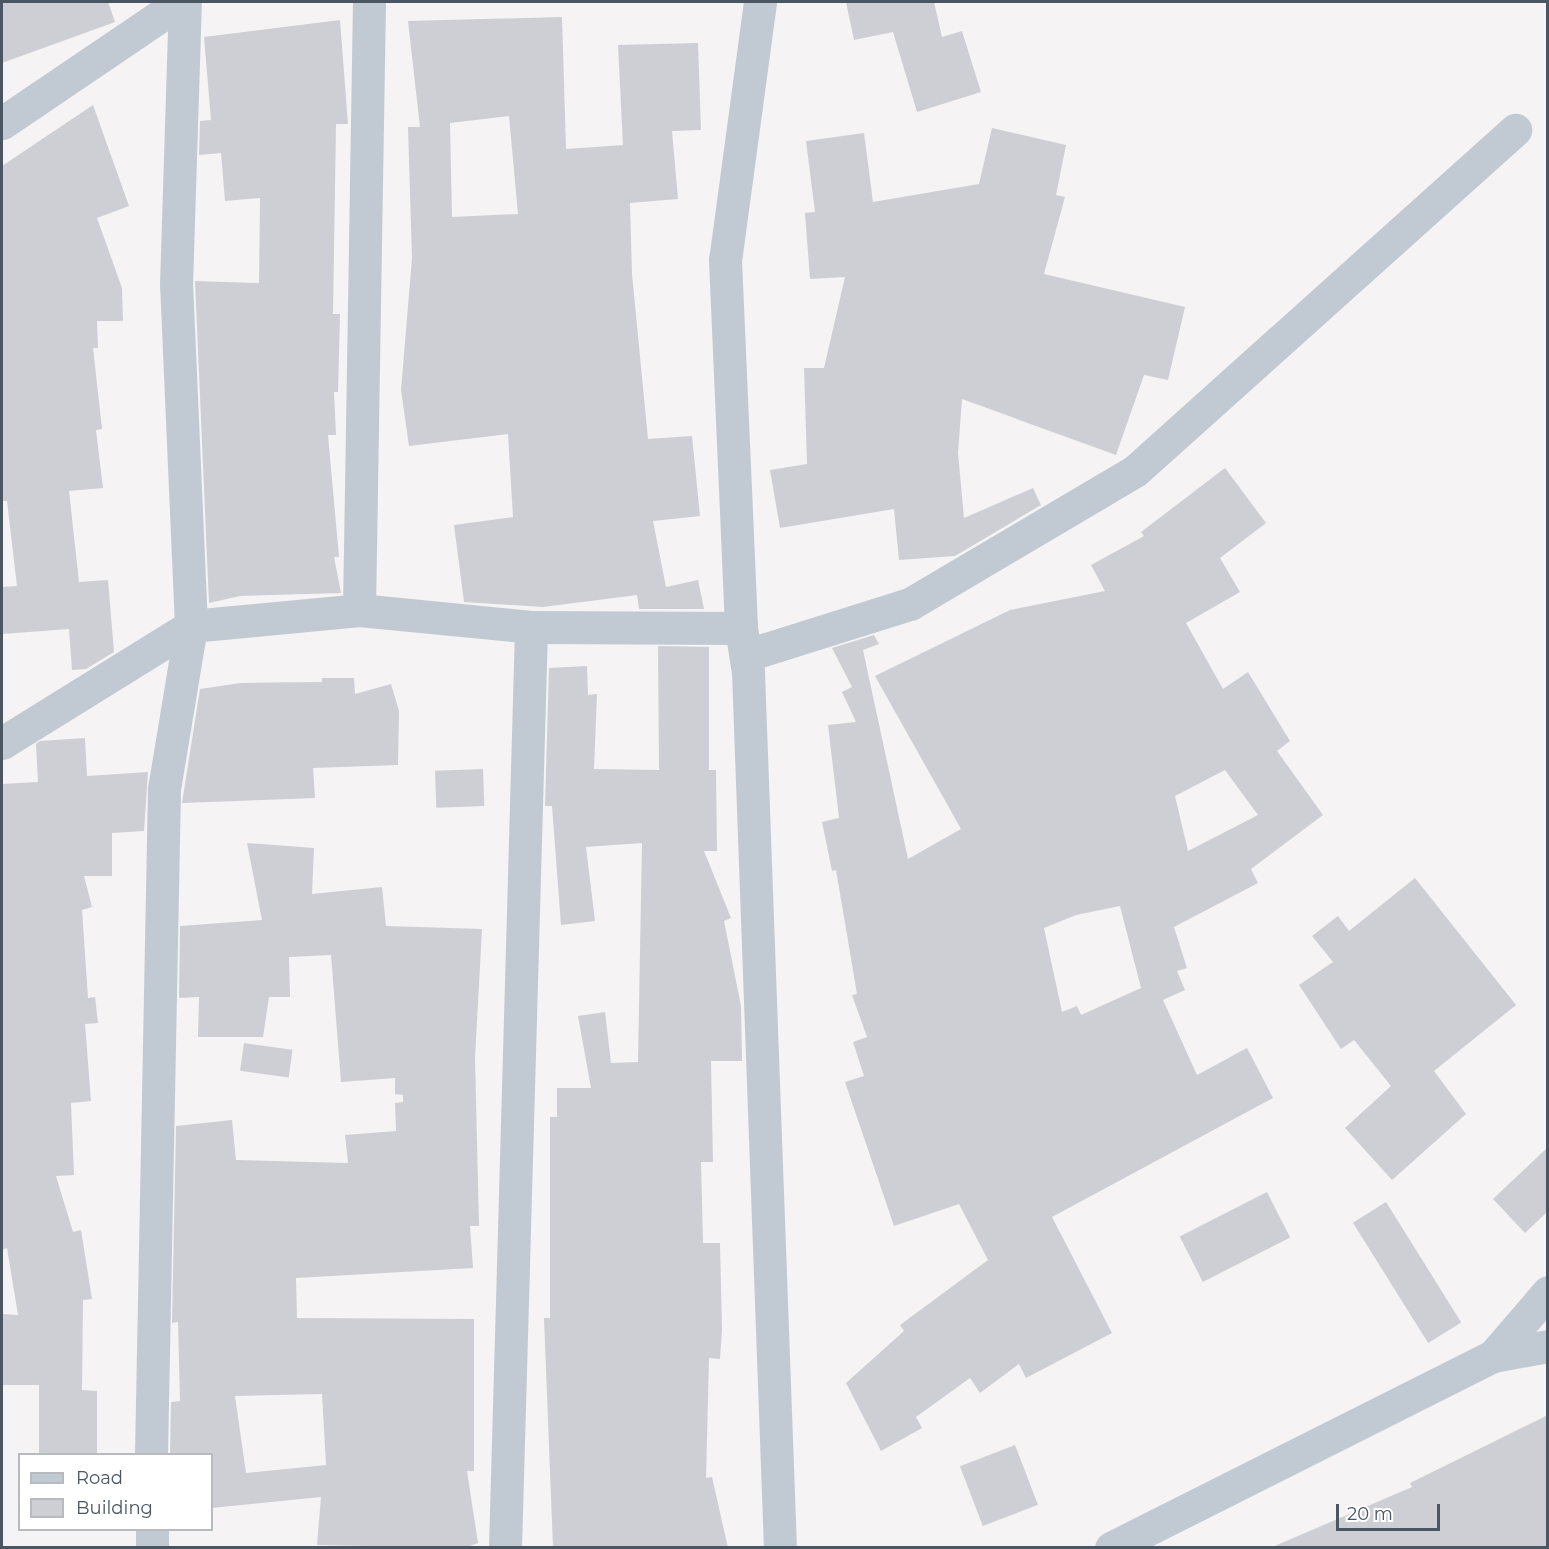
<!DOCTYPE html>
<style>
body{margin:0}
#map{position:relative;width:1549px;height:1549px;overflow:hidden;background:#f5f3f3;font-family:Montserrat,sans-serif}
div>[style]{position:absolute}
.building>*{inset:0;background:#cdcfd5;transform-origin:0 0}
.minor>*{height:33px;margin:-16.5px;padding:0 16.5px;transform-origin:16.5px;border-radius:16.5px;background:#c1cad2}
span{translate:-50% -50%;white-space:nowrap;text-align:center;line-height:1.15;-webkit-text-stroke:4.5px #fff;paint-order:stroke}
.frame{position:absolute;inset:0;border:3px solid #4a5661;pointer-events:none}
.legend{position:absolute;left:18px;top:1453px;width:195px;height:78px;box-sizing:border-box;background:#fff;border:2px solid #b7bbc0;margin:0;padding:8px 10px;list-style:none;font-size:18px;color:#4a5661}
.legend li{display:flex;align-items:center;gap:12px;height:30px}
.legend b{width:30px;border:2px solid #b7bbc0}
.scale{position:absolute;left:1336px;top:1504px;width:104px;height:27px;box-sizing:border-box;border:3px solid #4a5661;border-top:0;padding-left:8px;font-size:18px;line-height:21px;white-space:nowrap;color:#4a5661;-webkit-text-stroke:4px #fff;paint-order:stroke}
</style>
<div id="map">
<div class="building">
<div style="clip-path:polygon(2px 2px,108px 2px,115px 22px,2px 63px)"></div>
<div style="clip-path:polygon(846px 2px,934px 2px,942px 37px,962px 31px,981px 92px,917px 112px,893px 32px,854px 40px)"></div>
<div style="clip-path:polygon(evenodd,562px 17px,566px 149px,623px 145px,618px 45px,698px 43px,701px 130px,672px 131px,678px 199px,630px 203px,632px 274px,648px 439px,692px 436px,700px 516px,653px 521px,666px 587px,698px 580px,704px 609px,639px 609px,637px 595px,543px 607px,464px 602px,454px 525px,513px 517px,508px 434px,409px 446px,401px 390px,412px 258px,408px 127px,420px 127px,408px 21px,562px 17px,509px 116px,518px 214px,452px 217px,450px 123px,509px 116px)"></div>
<div style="clip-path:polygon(340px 20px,348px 124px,336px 124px,333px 314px,340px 314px,338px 392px,334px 392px,336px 435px,328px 435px,339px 557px,334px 557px,341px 593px,240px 596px,209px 603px,195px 281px,259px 283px,260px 198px,225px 201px,221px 153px,199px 155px,200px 121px,211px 120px,204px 37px)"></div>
<div style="clip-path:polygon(93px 105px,129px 206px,97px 218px,122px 288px,123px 321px,97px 321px,98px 348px,93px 348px,102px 429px,96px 430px,103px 488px,69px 491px,79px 582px,108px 580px,114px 652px,86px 669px,72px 670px,69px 629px,2px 634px,2px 587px,17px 586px,7px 501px,2px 501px,2px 166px)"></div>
<div style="clip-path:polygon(992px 128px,1066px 145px,1056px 195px,1065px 197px,1044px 274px,1185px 307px,1168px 380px,1144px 375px,1116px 455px,962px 399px,958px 453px,964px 518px,1033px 488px,1041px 505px,955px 556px,899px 560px,894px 509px,780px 528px,770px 470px,807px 464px,804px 368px,824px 368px,845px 277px,810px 279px,805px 213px,815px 212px,806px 141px,864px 133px,873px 202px,979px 184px)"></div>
<div style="clip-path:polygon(evenodd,1225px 468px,1266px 523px,1220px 558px,1240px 592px,1186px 623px,1223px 689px,1248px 672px,1290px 741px,1277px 751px,1323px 815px,1251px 869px,1258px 883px,1174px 927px,1187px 968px,1177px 971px,1185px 990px,1163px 1000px,1197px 1075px,1247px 1048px,1273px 1098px,1052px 1217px,1112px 1333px,1026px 1378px,1019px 1364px,980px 1393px,970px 1378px,916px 1417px,922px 1428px,881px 1451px,846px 1383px,904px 1331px,900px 1325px,988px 1260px,959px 1204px,894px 1226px,845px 1082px,864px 1076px,853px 1042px,867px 1037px,852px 995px,857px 994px,836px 870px,832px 871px,822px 822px,839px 818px,828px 725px,856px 722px,842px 692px,852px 687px,832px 648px,874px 635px,879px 644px,863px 650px,908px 859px,961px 829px,875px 676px,1010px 610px,1105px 591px,1091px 565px,1144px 536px,1141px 532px,1225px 468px,1225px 770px,1258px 815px,1188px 851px,1175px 796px,1225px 770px,1225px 468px,1120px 906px,1141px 988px,1081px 1015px,1077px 1006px,1062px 1012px,1044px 928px,1076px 915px,1120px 906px)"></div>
<div style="clip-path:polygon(658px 646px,709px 647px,709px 770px,716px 770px,717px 851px,704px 851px,731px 918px,724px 921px,741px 1006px,742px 1061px,711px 1061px,713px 1162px,701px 1162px,703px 1243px,720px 1243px,722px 1329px,720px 1359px,709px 1358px,706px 1478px,712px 1477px,728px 1548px,553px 1548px,544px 1318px,550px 1318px,550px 1117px,557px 1117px,557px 1088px,591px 1088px,578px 1016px,605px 1012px,611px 1063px,638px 1062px,642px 843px,586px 847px,595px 921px,561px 925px,552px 806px,545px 806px,549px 668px,587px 666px,588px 695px,597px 694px,594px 769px,659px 770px)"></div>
<div style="clip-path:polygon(322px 678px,354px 678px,355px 694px,391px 684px,399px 711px,398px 765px,313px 768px,315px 798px,182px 803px,200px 689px,241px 683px,322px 682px)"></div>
<div style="clip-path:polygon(85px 738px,87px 776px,148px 772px,144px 831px,112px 833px,112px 876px,84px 876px,92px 907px,82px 910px,88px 998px,95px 997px,98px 1023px,85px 1024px,91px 1101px,71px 1103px,74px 1175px,56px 1176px,73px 1232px,81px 1230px,92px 1299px,83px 1300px,82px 1390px,97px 1391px,97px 1455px,39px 1455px,39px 1385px,2px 1385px,2px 1314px,18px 1315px,7px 1248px,2px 1250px,2px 784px,38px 782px,36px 744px,40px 741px)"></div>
<div style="left:483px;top:769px;width:37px;height:48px;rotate:88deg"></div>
<div style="clip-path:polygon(evenodd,247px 843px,314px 848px,312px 894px,382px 887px,386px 926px,482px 929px,475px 1058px,479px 1226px,470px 1226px,473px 1268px,296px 1278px,297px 1318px,474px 1319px,474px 1471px,467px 1471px,478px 1543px,464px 1548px,317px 1545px,321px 1497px,212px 1508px,212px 1455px,170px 1455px,171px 1402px,180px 1401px,178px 1322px,172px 1323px,176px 1126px,232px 1120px,236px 1160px,348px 1163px,345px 1135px,396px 1131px,395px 1103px,403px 1102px,403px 1095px,395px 1094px,395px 1078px,341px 1082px,331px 955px,289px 957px,290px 997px,269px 997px,263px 1037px,198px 1037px,199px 997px,179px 998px,180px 926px,262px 920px,247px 843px,322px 1394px,326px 1465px,246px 1473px,235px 1396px,322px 1394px)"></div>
<div style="clip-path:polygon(1415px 878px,1516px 1005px,1434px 1071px,1466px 1114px,1392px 1180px,1345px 1128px,1391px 1086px,1354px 1040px,1341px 1049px,1299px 985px,1333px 962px,1312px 936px,1338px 916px,1349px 931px)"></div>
<div style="left:244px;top:1043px;width:49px;height:28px;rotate:8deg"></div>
<div style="clip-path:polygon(1548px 1147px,1548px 1211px,1525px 1233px,1493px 1199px)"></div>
<div style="left:1267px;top:1192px;width:51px;height:98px;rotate:63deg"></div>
<div style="left:1386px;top:1202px;width:142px;height:39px;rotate:58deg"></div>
<div style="clip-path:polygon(1548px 1415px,1548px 1548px,1270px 1548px,1412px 1487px,1410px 1483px)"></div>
<div style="left:1015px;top:1445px;width:64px;height:59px;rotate:69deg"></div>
</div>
<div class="minor">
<div style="left:760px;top:2px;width:260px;rotate:97.7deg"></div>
<div style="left:725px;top:260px;width:368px;rotate:87.5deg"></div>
<div style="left:741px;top:628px;width:45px;rotate:81deg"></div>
<div style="left:748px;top:672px;width:877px;rotate:87.91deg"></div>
<div style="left:2px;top:123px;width:216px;rotate:-34.1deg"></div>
<div style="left:359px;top:610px;width:608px;rotate:-89.06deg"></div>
<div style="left:747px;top:655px;width:171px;rotate:-17.4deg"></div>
<div style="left:910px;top:604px;width:261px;rotate:-30.6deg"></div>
<div style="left:1135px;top:471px;width:511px;rotate:-41.9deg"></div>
<div style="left:2px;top:743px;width:222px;rotate:-31.8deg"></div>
<div style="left:191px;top:626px;width:169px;rotate:-5.4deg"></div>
<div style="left:359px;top:610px;width:173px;rotate:5.6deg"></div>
<div style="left:531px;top:627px;width:210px;rotate:0.3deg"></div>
<div style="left:1493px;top:1356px;width:56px;rotate:-10.3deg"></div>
<div style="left:151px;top:1454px;width:665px;rotate:-88.88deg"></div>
<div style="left:164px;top:789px;width:165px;rotate:-80.6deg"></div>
<div style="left:191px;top:626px;width:341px;rotate:-92.5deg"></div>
<div style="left:176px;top:285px;width:283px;rotate:-88.2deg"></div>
<div style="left:152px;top:1530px;width:18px;rotate:90deg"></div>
<div style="left:505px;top:1548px;width:921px;rotate:-88.38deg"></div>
<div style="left:1111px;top:1548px;width:428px;rotate:-26.7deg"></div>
<div style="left:1493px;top:1356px;width:84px;rotate:-49.3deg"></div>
</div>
<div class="frame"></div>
<ul class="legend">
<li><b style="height:8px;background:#c1cad2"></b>Road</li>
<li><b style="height:16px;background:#cdcfd5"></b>Building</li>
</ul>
<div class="scale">20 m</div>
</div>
